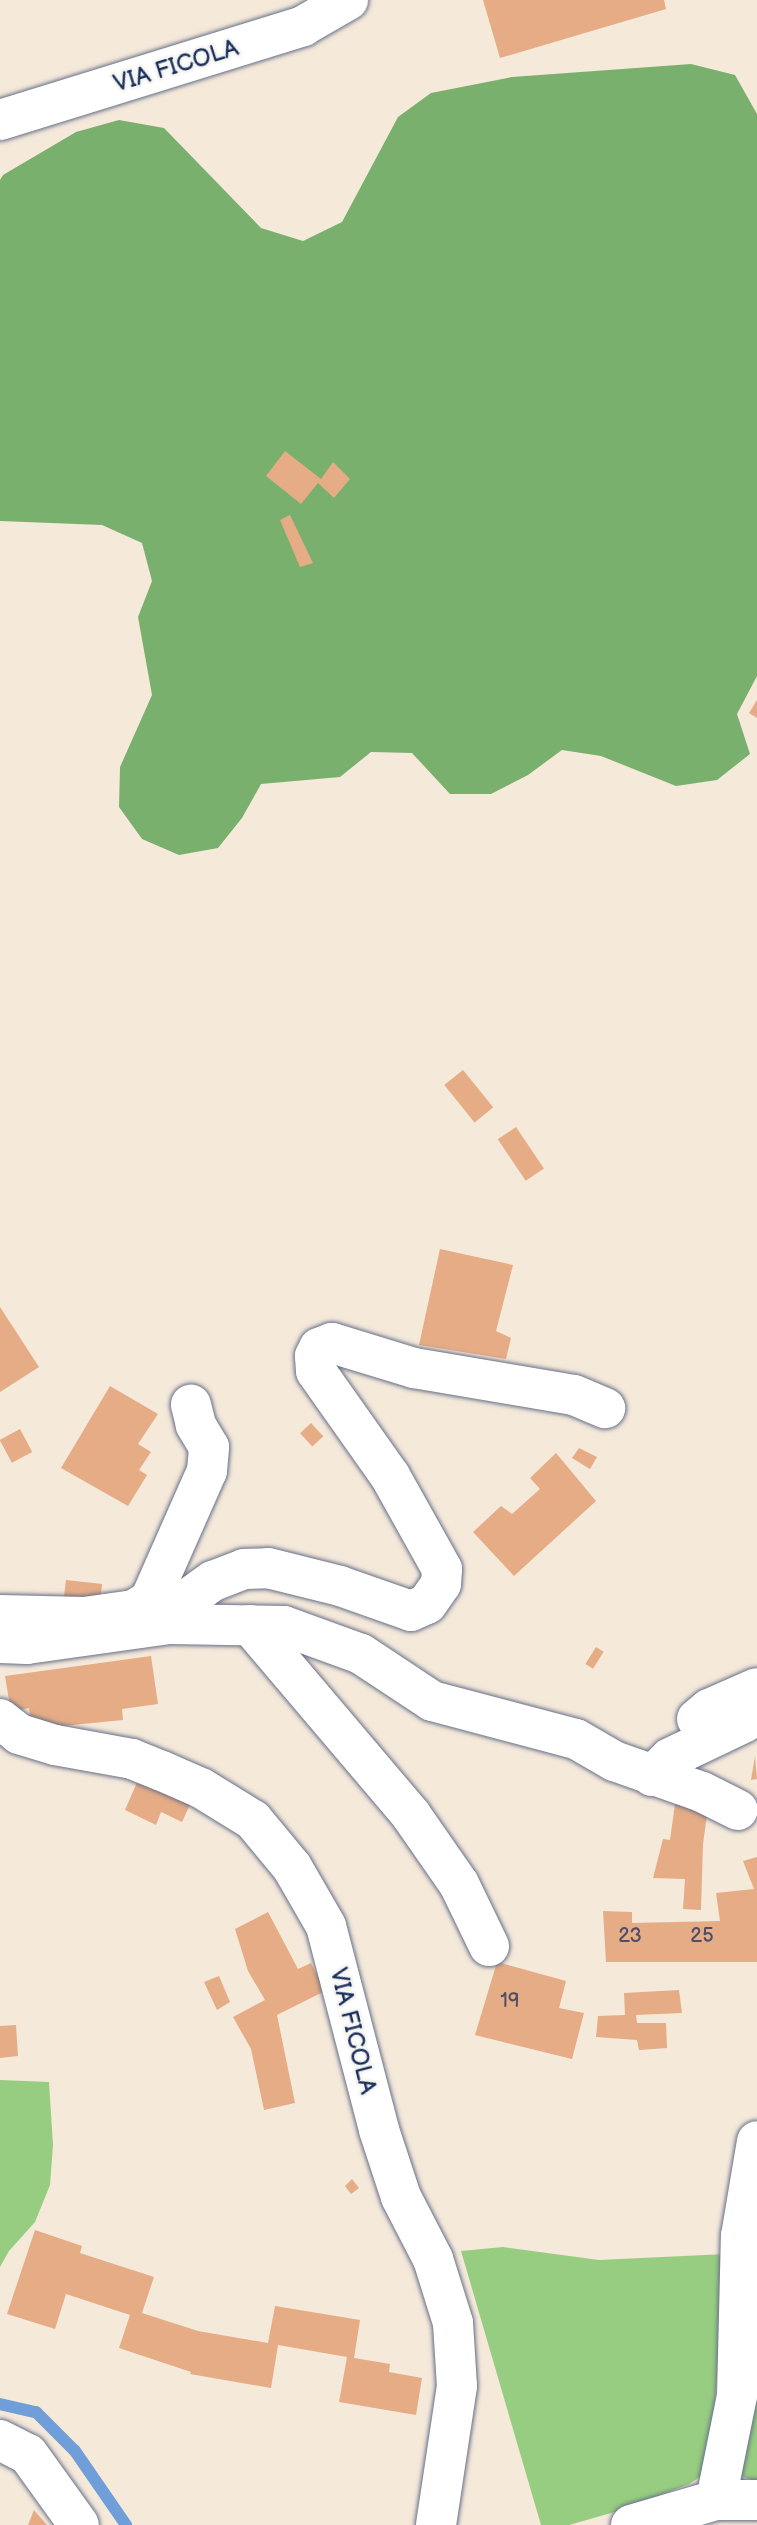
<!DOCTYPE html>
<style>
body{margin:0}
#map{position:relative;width:757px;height:2525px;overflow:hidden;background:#f5e9da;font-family:"Balsamiq Sans",sans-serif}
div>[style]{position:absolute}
.green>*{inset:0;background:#97cd80}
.forest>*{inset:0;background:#79b06e}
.stream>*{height:12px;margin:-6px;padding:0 6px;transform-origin:6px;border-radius:6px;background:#6f9ed8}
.building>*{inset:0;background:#e6ac85;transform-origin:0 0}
.roads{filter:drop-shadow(0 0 2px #677089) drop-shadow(0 0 2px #677089)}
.minor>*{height:40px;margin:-20px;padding:0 20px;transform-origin:20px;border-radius:20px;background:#fff}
span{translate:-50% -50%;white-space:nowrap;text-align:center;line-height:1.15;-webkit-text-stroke:6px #f6f6f2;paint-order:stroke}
.number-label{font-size:20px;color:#4e4e68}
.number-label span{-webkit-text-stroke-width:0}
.street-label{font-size:24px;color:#1b2f5e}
</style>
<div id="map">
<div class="green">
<div style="clip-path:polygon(0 2080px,49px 2082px,53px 2145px,50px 2185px,35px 2222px,9px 2251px,0 2267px)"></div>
<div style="clip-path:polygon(503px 2247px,599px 2260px,726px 2254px,711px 2457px,706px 2473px,689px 2484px,618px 2511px,569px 2525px,541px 2525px,461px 2251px)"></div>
<div style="clip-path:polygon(757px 2378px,757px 2482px,739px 2475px)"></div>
</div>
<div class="forest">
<div style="clip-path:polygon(691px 64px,735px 75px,757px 114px,757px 676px,737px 714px,750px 754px,717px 780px,676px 786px,601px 756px,562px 750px,528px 775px,491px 794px,450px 794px,412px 753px,371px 752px,340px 777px,261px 784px,242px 818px,218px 848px,179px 855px,142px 839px,119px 807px,120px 767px,152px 695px,138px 617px,152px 581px,142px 543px,102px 525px,0 521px,0 180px,3px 175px,76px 132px,119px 120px,164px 128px,261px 228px,303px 241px,342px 222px,398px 117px,431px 93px,512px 77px)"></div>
</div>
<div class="stream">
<div style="left:0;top:2404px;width:37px;rotate:13deg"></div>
<div style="left:36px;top:2412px;width:55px;rotate:45deg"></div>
<div style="left:75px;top:2451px;width:90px;rotate:55.4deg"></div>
</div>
<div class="building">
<div style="clip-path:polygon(483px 0,664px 0,666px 9px,500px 58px)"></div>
<div style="clip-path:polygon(285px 451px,321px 479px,333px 462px,350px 479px,334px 498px,318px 483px,301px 504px,266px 476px)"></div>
<div style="clip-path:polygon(290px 515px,313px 563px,300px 567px,280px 520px)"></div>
<div style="clip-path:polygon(757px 700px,757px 718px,749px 713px)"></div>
<div style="left:463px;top:1070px;width:48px;height:24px;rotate:51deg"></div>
<div style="left:516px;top:1127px;width:50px;height:22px;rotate:56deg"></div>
<div style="clip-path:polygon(440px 1249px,513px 1265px,496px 1331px,511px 1338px,506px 1359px,419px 1345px)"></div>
<div style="clip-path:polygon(0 1307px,39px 1367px,0 1392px)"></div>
<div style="clip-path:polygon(110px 1386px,158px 1414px,138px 1444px,151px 1452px,139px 1470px,147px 1475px,128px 1506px,61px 1468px)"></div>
<div style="left:311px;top:1423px;width:18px;height:15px;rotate:47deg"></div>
<div style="left:20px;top:1429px;width:26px;height:23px;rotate:62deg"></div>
<div style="clip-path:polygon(579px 1448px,597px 1457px,590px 1469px,572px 1458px)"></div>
<div style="clip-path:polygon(556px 1453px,596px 1501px,514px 1576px,473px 1532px,501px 1506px,512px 1514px,540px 1489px,530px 1478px)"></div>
<div style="clip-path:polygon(66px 1580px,102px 1584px,100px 1604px,63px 1605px)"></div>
<div style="left:596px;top:1647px;width:9px;height:20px;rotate:32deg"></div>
<div style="clip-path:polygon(151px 1656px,158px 1704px,122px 1709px,123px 1720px,32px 1729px,29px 1708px,11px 1712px,5px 1676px)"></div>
<div style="clip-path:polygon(755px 1756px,757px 1779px,751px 1780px)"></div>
<div style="clip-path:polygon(142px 1771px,193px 1798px,182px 1822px,161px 1812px,156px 1825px,125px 1810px)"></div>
<div style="clip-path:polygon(675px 1804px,708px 1808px,703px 1844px,701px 1910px,683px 1909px,685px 1879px,653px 1878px,663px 1839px,670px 1840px)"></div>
<div style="clip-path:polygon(757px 1857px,757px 1962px,606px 1962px,603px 1911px,632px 1912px,632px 1923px,720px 1921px,716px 1893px,754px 1889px,743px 1861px)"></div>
<div style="clip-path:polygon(268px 1912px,298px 1969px,311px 1963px,325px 1991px,277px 2015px,295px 2103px,264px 2110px,251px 2049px,233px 2017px,265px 2000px,248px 1971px,235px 1929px)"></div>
<div style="clip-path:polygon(497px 1962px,566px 1981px,559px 2008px,584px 2013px,572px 2059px,475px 2035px)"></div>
<div style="clip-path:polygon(219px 1976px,230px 2002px,217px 2010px,204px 1982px)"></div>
<div style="clip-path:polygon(679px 1990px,682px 2013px,636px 2015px,637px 2023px,666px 2023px,667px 2048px,639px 2050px,637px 2040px,596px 2037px,598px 2016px,625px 2015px,624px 1993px)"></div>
<div style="clip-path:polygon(16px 2025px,18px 2056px,0 2058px,0 2026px)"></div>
<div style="clip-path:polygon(352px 2179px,359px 2188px,351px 2194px,345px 2186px)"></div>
<div style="clip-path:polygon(35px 2230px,82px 2246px,80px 2253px,154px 2277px,142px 2313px,198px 2331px,268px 2343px,275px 2306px,360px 2320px,354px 2358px,390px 2364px,389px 2372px,422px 2378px,416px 2415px,339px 2402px,347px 2357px,278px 2345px,271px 2388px,190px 2374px,191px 2372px,119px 2348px,130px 2315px,66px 2294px,55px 2329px,7px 2314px)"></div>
<div style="clip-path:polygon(34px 2510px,47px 2525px,28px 2525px)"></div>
</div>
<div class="roads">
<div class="minor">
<div style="left:0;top:120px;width:317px;rotate:-17.2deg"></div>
<div style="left:303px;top:26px;width:52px;rotate:-30deg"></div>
<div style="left:0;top:1615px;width:84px;rotate:1.4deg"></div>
<div style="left:84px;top:1617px;width:50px;rotate:-8deg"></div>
<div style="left:134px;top:1610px;width:19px;rotate:-32deg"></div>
<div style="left:150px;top:1600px;width:141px;rotate:-66.2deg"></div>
<div style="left:207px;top:1471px;width:24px;rotate:-85deg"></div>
<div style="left:209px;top:1447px;width:26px;rotate:-121deg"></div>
<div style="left:196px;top:1425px;width:21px;rotate:-104deg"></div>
<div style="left:170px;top:1624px;width:27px;rotate:-57deg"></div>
<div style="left:185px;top:1601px;width:34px;rotate:-36deg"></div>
<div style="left:213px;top:1581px;width:33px;rotate:-21deg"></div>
<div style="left:244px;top:1569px;width:24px;rotate:-2deg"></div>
<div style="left:268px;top:1568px;width:74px;rotate:14deg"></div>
<div style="left:340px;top:1586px;width:75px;rotate:19.4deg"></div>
<div style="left:411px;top:1611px;width:17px;rotate:-24deg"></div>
<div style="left:427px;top:1604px;width:24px;rotate:-55deg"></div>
<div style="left:441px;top:1584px;width:15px;rotate:-86deg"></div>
<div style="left:442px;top:1569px;width:107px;rotate:-119.2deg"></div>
<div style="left:390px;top:1476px;width:128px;rotate:-125.2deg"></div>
<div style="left:316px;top:1371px;width:15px;rotate:-94deg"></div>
<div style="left:315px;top:1356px;width:9px;rotate:-63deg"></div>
<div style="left:319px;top:1348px;width:14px;rotate:-21deg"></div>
<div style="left:332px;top:1343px;width:86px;rotate:17deg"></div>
<div style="left:414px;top:1368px;width:162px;rotate:9.6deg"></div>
<div style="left:574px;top:1395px;width:34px;rotate:23deg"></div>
<div style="left:250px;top:1625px;width:249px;rotate:49.7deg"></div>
<div style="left:411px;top:1815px;width:84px;rotate:55.2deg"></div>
<div style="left:459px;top:1884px;width:69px;rotate:64.2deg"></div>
<div style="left:0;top:1643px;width:27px;rotate:2deg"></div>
<div style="left:27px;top:1644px;width:144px;rotate:-8deg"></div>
<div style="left:170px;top:1624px;width:114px;rotate:1deg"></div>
<div style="left:284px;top:1626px;width:82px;rotate:20deg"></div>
<div style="left:361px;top:1654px;width:85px;rotate:33.5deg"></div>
<div style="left:432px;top:1701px;width:149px;rotate:14.8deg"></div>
<div style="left:576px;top:1739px;width:44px;rotate:30.1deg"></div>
<div style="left:614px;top:1761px;width:93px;rotate:19.4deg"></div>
<div style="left:702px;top:1792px;width:40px;rotate:26.6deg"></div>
<div style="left:0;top:1719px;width:24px;rotate:38deg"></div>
<div style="left:19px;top:1734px;width:38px;rotate:17deg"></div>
<div style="left:55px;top:1745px;width:78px;rotate:10.3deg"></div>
<div style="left:132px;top:1759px;width:32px;rotate:22deg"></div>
<div style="left:162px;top:1771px;width:43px;rotate:23.6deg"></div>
<div style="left:201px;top:1788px;width:61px;rotate:31.6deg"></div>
<div style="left:253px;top:1820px;width:61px;rotate:50.3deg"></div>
<div style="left:292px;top:1867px;width:68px;rotate:60deg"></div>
<div style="left:326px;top:1926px;width:211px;rotate:75.4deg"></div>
<div style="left:379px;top:2130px;width:71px;rotate:71.8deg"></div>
<div style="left:401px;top:2197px;width:70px;rotate:62.7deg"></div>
<div style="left:433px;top:2259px;width:67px;rotate:72.6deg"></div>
<div style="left:453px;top:2323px;width:63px;rotate:86.4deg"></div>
<div style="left:457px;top:2386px;width:141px;rotate:98.6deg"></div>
<div style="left:697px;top:1719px;width:16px;rotate:-40deg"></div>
<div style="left:709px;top:1709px;width:52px;rotate:-23.6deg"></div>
<div style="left:652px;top:1776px;width:25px;rotate:-45deg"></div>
<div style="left:670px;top:1758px;width:83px;rotate:-25.6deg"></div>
<div style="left:0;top:2440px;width:31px;rotate:27deg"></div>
<div style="left:28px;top:2454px;width:87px;rotate:54.3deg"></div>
<div style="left:716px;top:2500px;width:106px;rotate:-78.6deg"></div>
<div style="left:737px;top:2396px;width:160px;rotate:-88.6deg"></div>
<div style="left:741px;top:2236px;width:96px;rotate:-80.4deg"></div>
<div style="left:631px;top:2525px;width:89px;rotate:-16.4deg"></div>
<div style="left:716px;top:2500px;width:41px"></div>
</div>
</div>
<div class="number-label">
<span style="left:630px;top:1936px">23</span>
<span style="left:702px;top:1936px">25</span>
<span style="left:510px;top:2001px">19</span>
</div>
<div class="street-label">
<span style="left:176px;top:66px;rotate:-17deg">VIA FICOLA</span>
<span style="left:353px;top:2031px;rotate:76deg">VIA FICOLA</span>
</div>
</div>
